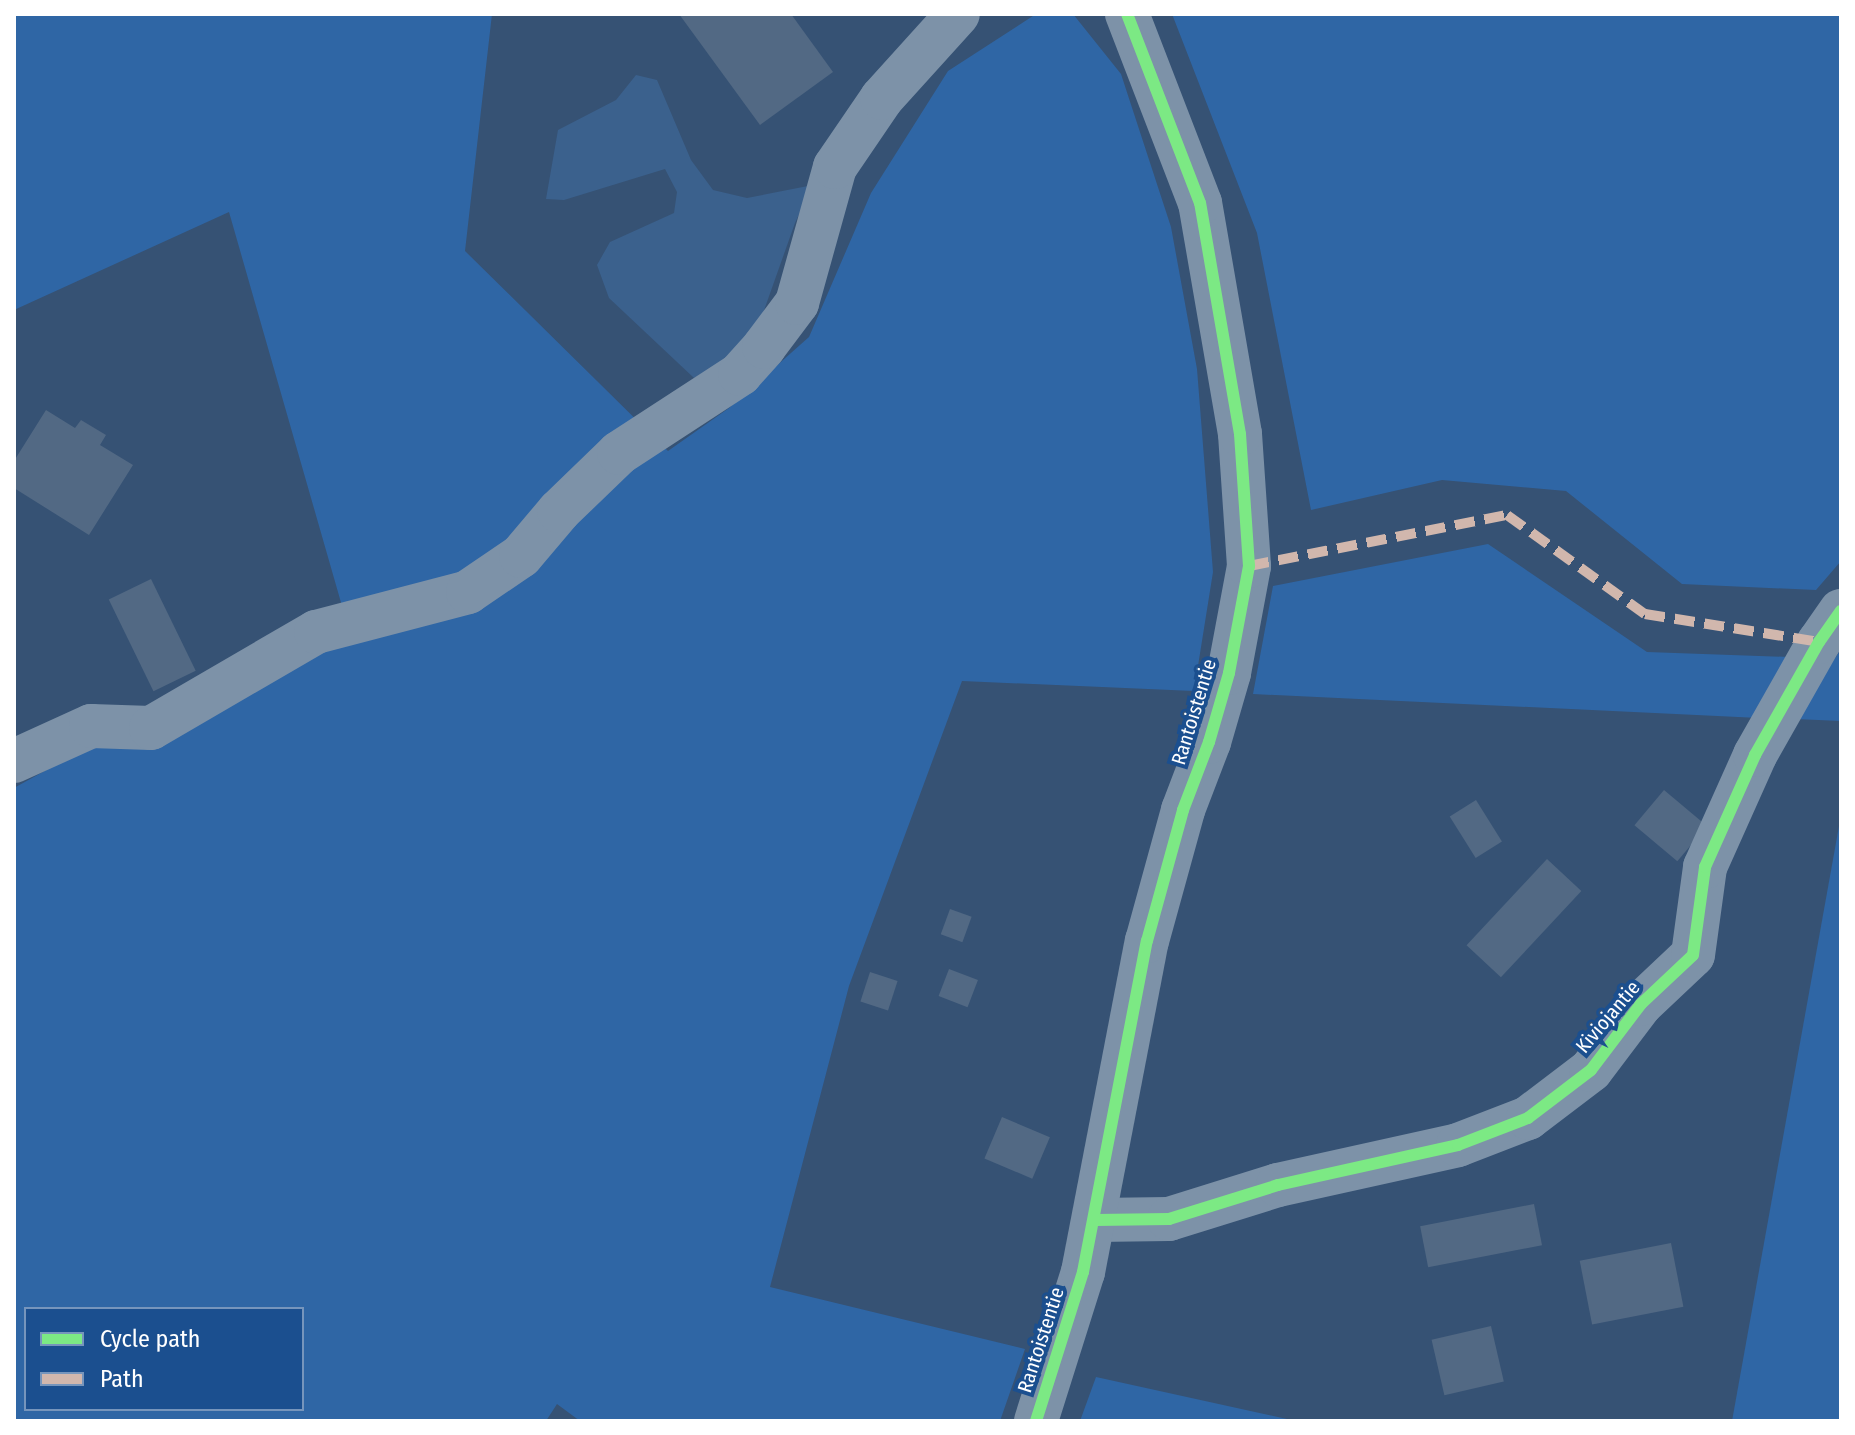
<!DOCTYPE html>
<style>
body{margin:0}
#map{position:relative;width:1855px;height:1435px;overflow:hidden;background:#365274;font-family:"Fira Sans Condensed",sans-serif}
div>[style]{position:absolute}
.green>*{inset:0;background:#2f66a5}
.water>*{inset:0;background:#3b618d}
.building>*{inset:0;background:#526984;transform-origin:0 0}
.minor>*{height:44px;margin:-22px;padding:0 22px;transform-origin:22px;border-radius:22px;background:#7d92a8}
.quiet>*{height:10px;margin-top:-5px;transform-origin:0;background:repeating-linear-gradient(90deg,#d1b7ad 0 20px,transparent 0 30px)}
.cycleway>*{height:12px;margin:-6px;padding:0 6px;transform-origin:6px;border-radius:6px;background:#7ce984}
span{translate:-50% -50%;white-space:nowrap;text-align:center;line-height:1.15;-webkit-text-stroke:8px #1b4f8f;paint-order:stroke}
.street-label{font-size:20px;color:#fff}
.frame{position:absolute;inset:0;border:16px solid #fff;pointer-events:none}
.legend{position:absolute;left:24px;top:1307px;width:280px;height:104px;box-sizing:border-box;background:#1b4f8f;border:2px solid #7695bc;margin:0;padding:10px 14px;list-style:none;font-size:24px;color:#fff}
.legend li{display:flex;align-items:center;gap:16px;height:40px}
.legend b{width:40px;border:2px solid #7695bc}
</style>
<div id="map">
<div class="green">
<div style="clip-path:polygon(evenodd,14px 14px,492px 14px,465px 251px,668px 451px,729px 408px,809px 337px,871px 193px,948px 71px,1036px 14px,1073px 14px,1121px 74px,1171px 227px,1197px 369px,1213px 572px,1194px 691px,962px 681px,849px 986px,770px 1287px,1025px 1349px,1000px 1421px,580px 1421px,557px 1404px,546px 1421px,14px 1421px,14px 788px,342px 606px,229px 212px,14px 310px,14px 14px,26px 1309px,302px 1309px,302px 1409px,26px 1409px,26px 1309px)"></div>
<div style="clip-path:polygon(1172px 14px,1841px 14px,1841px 561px,1816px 590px,1682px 584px,1566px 491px,1442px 480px,1311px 510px,1257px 233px)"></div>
<div style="clip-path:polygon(1488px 544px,1647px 652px,1789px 657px,1759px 718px,1253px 694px,1273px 586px)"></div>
<div style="clip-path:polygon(1841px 649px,1841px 721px,1795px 719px)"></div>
<div style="clip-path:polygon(1841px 815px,1841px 1421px,1732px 1421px)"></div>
<div style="clip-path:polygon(1096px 1377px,1296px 1421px,1080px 1421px)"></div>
</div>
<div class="water">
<div style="clip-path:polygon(636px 75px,657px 80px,691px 160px,713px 190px,747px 198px,813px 185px,795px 223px,762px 316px,725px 360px,694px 378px,609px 298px,597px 265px,610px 242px,674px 213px,677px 192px,665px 169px,564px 200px,546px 199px,558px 130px,616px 100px)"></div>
</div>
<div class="building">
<div style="clip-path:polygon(679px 14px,791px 14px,833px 72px,760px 125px)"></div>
<div style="clip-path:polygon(46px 410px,75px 428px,81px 420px,106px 435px,100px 445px,133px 465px,89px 535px,14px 488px,14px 461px)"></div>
<div style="left:151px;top:579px;width:102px;height:47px;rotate:64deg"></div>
<div style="left:1664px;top:790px;width:56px;height:46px;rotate:40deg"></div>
<div style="left:1476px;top:800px;width:49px;height:31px;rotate:58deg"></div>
<div style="left:1547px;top:859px;width:47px;height:118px;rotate:43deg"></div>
<div style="left:950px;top:909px;width:23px;height:27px;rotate:20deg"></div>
<div style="left:949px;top:969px;width:31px;height:29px;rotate:21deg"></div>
<div style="left:870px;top:972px;width:29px;height:31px;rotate:18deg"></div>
<div style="left:1002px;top:1117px;width:52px;height:45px;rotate:23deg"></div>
<div style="left:1534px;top:1204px;width:42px;height:116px;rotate:79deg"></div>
<div style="left:1671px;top:1243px;width:65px;height:93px;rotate:79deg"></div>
<div style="left:1491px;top:1326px;width:57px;height:61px;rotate:77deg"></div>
</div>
<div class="minor">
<div style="left:14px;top:761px;width:85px;rotate:-24.4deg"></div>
<div style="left:91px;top:726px;width:60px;rotate:1.9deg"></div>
<div style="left:151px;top:728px;width:191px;rotate:-30.2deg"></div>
<div style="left:316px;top:632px;width:157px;rotate:-14.7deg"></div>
<div style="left:468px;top:592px;width:64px;rotate:-34.2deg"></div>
<div style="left:521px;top:556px;width:59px;rotate:-49.8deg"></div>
<div style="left:559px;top:511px;width:83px;rotate:-44deg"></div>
<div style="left:619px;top:453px;width:145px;rotate:-33.1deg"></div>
<div style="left:740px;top:374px;width:36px;rotate:-48deg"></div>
<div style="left:764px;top:347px;width:55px;rotate:-53.1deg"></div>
<div style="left:797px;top:303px;width:141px;rotate:-74.4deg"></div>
<div style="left:835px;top:167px;width:83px;rotate:-55.7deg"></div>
<div style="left:882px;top:98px;width:113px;rotate:-47.9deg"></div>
<div style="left:1096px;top:1220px;width:73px;rotate:-0.8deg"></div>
<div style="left:1169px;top:1219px;width:114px;rotate:-17.3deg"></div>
<div style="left:1278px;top:1185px;width:184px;rotate:-12.5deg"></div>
<div style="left:1458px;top:1145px;width:75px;rotate:-21.1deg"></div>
<div style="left:1528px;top:1118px;width:79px;rotate:-37.3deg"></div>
<div style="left:1591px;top:1070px;width:83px;rotate:-52.9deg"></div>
<div style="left:1641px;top:1004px;width:71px;rotate:-43.3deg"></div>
<div style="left:1693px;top:955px;width:89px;rotate:-82.2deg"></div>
<div style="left:1705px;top:867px;width:123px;rotate:-65.9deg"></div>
<div style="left:1755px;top:755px;width:130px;rotate:-60.5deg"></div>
<div style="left:1819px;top:642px;width:38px;rotate:-55deg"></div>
<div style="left:1036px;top:1421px;width:156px;rotate:-72.5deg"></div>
<div style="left:1083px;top:1272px;width:337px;rotate:-79.1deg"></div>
<div style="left:1147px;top:941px;width:136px;rotate:-74.6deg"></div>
<div style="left:1183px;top:810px;width:73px;rotate:-69.1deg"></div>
<div style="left:1209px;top:742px;width:72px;rotate:-73.8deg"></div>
<div style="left:1229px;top:673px;width:109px;rotate:-79.4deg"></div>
<div style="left:1249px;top:566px;width:132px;rotate:-93.9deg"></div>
<div style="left:1240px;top:434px;width:234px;rotate:-99.8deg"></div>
<div style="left:1200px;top:203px;width:203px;rotate:-111.1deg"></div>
</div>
<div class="quiet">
<div style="left:1249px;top:566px;width:263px;rotate:-11.2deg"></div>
<div style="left:1507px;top:515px;width:170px;rotate:35.7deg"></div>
<div style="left:1645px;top:614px;width:176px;rotate:9.1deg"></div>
</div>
<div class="cycleway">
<div style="left:1096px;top:1220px;width:73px;rotate:-0.8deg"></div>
<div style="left:1169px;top:1219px;width:114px;rotate:-17.3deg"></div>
<div style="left:1278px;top:1185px;width:184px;rotate:-12.5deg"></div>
<div style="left:1458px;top:1145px;width:75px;rotate:-21.1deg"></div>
<div style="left:1528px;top:1118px;width:79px;rotate:-37.3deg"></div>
<div style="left:1591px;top:1070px;width:83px;rotate:-52.9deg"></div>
<div style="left:1641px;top:1004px;width:71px;rotate:-43.3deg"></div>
<div style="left:1693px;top:955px;width:89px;rotate:-82.2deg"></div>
<div style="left:1705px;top:867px;width:123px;rotate:-65.9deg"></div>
<div style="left:1755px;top:755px;width:130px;rotate:-60.5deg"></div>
<div style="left:1819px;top:642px;width:38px;rotate:-55deg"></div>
<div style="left:1036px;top:1421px;width:156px;rotate:-72.5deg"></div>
<div style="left:1083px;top:1272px;width:337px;rotate:-79.1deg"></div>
<div style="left:1147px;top:941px;width:136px;rotate:-74.6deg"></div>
<div style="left:1183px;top:810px;width:73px;rotate:-69.1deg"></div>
<div style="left:1209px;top:742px;width:72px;rotate:-73.8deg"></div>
<div style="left:1229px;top:673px;width:109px;rotate:-79.4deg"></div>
<div style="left:1249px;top:566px;width:132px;rotate:-93.9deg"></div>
<div style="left:1240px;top:434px;width:234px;rotate:-99.8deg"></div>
<div style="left:1200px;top:203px;width:203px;rotate:-111.1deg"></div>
</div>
<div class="street-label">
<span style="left:1194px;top:712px;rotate:-73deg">Rantoistentie</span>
<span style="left:1608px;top:1017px;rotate:-50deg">Kiviojantie</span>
<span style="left:1041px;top:1340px;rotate:-72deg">Rantoistentie</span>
</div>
<div class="frame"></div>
<ul class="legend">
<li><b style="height:10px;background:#7ce984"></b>Cycle path</li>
<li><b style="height:10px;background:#d1b7ad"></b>Path</li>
</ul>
</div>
